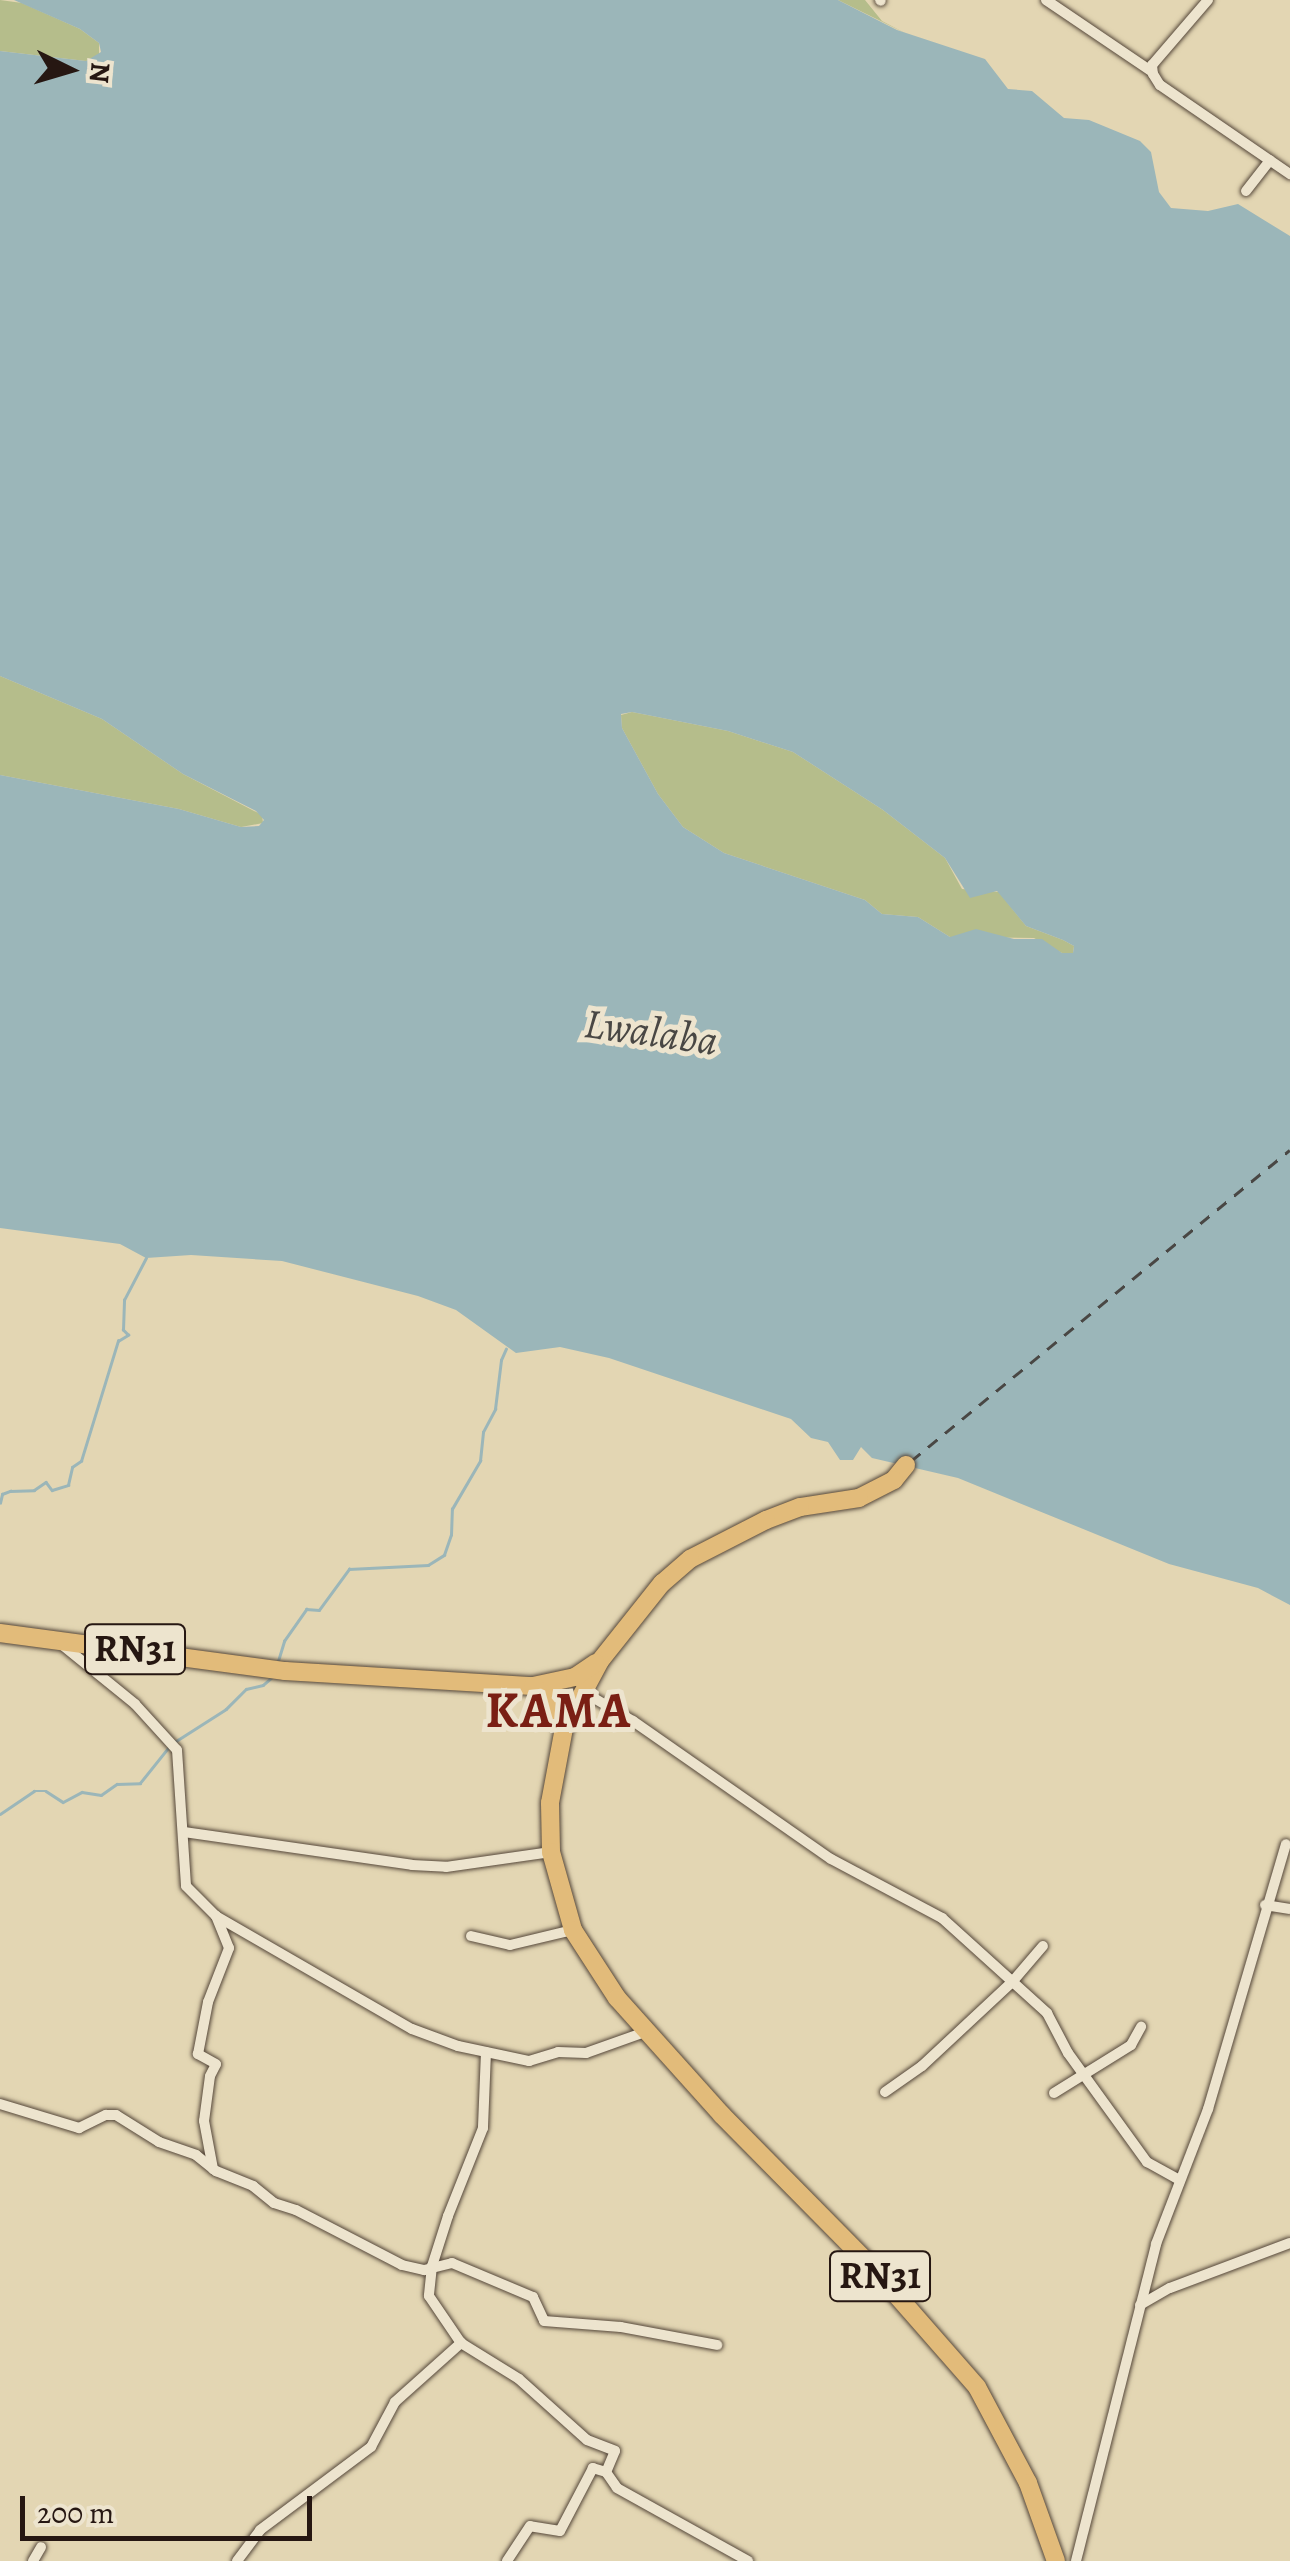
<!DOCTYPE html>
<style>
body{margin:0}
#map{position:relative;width:1290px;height:2561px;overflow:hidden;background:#e3d6b3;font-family:Alegreya,serif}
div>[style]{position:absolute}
.green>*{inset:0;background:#b5bd8b}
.water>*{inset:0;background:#9bb6b9}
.stream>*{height:2.5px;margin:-1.25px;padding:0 1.25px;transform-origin:1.25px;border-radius:1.25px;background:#9bb6b9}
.ferry>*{height:2.5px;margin-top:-1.25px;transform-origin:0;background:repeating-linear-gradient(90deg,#494744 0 12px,transparent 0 22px)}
.roads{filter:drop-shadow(0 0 2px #55473a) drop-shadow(0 0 2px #55473a)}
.minor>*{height:10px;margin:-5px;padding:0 5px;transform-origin:5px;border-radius:5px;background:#ede4ce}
.primary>*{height:18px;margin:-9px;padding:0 9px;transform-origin:9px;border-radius:9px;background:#e2bb7a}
span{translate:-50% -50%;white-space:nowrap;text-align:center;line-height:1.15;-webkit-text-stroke:10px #ede4ce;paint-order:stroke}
.shield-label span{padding:2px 8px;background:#ede4ce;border:2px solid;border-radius:8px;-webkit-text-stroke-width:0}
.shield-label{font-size:38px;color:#261712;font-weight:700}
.water-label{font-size:42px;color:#494744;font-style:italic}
.district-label{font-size:50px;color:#7a1f14;font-weight:700;letter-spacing:2.5px}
.north{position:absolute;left:20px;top:20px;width:100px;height:100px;-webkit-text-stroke:8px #ede4ce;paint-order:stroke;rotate:95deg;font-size:28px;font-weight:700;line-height:40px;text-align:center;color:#261712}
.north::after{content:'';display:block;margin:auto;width:35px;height:45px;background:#261712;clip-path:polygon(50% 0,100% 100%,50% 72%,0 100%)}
.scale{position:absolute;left:20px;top:2496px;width:292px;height:45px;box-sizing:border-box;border:5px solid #261712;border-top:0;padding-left:12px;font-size:30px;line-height:35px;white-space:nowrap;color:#261712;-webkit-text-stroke:8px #ede4ce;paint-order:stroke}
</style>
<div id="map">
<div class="green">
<div style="clip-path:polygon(0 0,22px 3px,80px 29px,99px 43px,99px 57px,86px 61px,0 51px)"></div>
<div style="clip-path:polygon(838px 0,865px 0,882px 21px,907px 34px)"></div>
<div style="clip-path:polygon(0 676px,102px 719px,183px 774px,262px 815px,263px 823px,241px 827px,179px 809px,0 775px)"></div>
<div style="clip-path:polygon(632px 712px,728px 731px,793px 752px,883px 810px,945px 858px,962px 889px,999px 892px,1026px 926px,1063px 940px,1074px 946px,1073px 953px,1062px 953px,1034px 938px,950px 937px,918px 917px,882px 914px,865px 900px,724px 853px,683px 827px,658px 794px,622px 728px,621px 715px)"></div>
</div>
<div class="water">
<div style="clip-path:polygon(evenodd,14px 0,838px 0,897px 30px,985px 59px,1008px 89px,1032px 91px,1064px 118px,1089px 120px,1140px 141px,1151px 152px,1159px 192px,1171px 208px,1208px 211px,1238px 204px,1290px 236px,1290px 1605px,1258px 1588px,1169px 1564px,958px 1478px,872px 1458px,861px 1447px,853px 1460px,840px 1460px,828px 1442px,811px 1438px,791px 1419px,609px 1358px,560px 1347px,516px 1353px,456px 1310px,418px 1296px,282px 1261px,191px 1255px,146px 1258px,120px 1244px,0 1228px,0 775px,179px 809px,241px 827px,259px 826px,264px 820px,256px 811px,183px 774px,102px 719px,0 676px,0 51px,86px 61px,101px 52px,99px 43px,80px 29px,14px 0,632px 712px,728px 731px,793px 752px,883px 810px,945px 858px,970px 898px,997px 891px,1026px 926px,1063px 940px,1074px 946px,1073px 953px,1062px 953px,1042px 939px,1014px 939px,976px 929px,950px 937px,918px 917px,882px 914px,865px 900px,724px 853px,683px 827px,658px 794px,622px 728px,621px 714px,632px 712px)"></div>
</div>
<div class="stream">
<div style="left:0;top:1503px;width:9px;rotate:-77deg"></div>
<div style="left:2px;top:1494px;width:9px;rotate:-21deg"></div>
<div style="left:10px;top:1491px;width:24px;rotate:-2deg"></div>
<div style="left:34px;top:1490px;width:14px;rotate:-34deg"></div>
<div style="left:46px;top:1482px;width:10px;rotate:53deg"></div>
<div style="left:52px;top:1490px;width:17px;rotate:-17deg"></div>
<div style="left:68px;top:1485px;width:18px;rotate:-77deg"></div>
<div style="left:72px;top:1467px;width:11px;rotate:-34deg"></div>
<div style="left:81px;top:1461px;width:126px;rotate:-72.9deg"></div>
<div style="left:118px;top:1341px;width:12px;rotate:-31deg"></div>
<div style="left:128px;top:1335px;width:7px;rotate:-135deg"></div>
<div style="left:123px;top:1330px;width:30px;rotate:-88deg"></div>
<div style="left:124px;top:1300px;width:47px;rotate:-62.4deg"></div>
<div style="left:278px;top:1661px;width:21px;rotate:-73deg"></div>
<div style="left:284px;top:1641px;width:39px;rotate:-55deg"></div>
<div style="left:306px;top:1609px;width:13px;rotate:4deg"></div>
<div style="left:319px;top:1610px;width:51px;rotate:-53.8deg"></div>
<div style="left:349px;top:1569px;width:79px;rotate:-2.9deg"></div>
<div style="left:428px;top:1565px;width:19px;rotate:-32deg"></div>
<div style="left:444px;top:1555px;width:21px;rotate:-71deg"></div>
<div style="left:451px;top:1535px;width:26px;rotate:-88deg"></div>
<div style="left:452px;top:1509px;width:56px;rotate:-59.7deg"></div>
<div style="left:480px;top:1461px;width:29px;rotate:-84deg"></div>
<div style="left:483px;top:1432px;width:26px;rotate:-62deg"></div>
<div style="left:495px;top:1409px;width:49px;rotate:-83deg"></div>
<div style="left:501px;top:1360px;width:12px;rotate:-66deg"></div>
<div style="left:176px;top:1741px;width:59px;rotate:-32.6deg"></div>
<div style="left:226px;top:1709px;width:28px;rotate:-45deg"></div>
<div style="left:246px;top:1689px;width:17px;rotate:-13deg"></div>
<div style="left:263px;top:1685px;width:11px;rotate:-41deg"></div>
<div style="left:0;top:1814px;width:41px;rotate:-34.1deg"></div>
<div style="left:34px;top:1791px;width:12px"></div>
<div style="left:46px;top:1791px;width:20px;rotate:33deg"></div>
<div style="left:63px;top:1802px;width:21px;rotate:-28deg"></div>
<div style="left:82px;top:1792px;width:19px;rotate:9deg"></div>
<div style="left:101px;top:1795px;width:19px;rotate:-35deg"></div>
<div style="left:117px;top:1784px;width:23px;rotate:-2deg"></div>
<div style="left:140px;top:1783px;width:45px;rotate:-51.3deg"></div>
</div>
<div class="ferry">
<div style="left:911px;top:1461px;width:490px;rotate:-39.4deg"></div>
</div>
<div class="roads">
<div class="minor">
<div style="left:880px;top:0;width:1px;rotate:45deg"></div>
<div style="left:1046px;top:0;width:127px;rotate:34.1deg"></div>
<div style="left:1208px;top:0;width:86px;rotate:130.7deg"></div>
<div style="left:1152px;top:65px;width:9px;rotate:84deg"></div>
<div style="left:1153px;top:74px;width:13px;rotate:58deg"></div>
<div style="left:1160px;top:85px;width:158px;rotate:34.4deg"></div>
<div style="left:1246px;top:191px;width:39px;rotate:-52deg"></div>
<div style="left:60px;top:1643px;width:97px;rotate:39.1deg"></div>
<div style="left:135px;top:1704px;width:62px;rotate:47.6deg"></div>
<div style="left:177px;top:1750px;width:136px;rotate:86.2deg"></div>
<div style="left:186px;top:1886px;width:42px;rotate:45deg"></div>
<div style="left:216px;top:1916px;width:226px;rotate:30deg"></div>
<div style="left:412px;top:2029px;width:49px;rotate:20.3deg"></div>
<div style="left:458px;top:2046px;width:73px;rotate:11.9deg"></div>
<div style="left:529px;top:2061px;width:30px;rotate:-17deg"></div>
<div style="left:558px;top:2052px;width:28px;rotate:2deg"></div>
<div style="left:586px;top:2053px;width:63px;rotate:-19.6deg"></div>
<div style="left:582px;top:1691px;width:59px;rotate:30.5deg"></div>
<div style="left:633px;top:1721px;width:241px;rotate:34.9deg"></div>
<div style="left:831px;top:1859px;width:126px;rotate:28deg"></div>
<div style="left:942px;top:1918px;width:142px;rotate:42.1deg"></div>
<div style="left:1047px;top:2013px;width:45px;rotate:62.3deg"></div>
<div style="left:1068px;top:2053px;width:135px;rotate:54.1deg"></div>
<div style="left:1147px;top:2162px;width:38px;rotate:29deg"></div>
<div style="left:184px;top:1832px;width:230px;rotate:8.2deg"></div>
<div style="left:412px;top:1865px;width:34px;rotate:3deg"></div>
<div style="left:446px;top:1867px;width:106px;rotate:-8.1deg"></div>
<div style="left:1265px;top:1905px;width:25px;rotate:9deg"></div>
<div style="left:471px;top:1936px;width:40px;rotate:13deg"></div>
<div style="left:510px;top:1945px;width:65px;rotate:-13.4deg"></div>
<div style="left:486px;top:2052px;width:76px;rotate:92.3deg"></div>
<div style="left:483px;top:2128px;width:95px;rotate:111.7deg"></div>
<div style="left:448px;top:2216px;width:52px;rotate:107.7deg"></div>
<div style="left:432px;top:2266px;width:30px;rotate:96deg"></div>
<div style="left:429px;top:2296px;width:57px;rotate:55.8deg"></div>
<div style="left:461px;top:2343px;width:68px;rotate:31.8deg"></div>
<div style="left:519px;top:2379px;width:91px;rotate:41.9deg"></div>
<div style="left:587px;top:2440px;width:30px;rotate:21deg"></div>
<div style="left:615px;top:2451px;width:23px;rotate:113deg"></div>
<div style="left:606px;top:2472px;width:14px;rotate:-163deg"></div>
<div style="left:593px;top:2468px;width:71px;rotate:117.6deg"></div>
<div style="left:560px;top:2531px;width:30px;rotate:-171deg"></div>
<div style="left:530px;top:2526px;width:42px;rotate:123.3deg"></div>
<div style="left:885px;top:2092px;width:45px;rotate:-35.1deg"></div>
<div style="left:922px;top:2066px;width:125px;rotate:-43deg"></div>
<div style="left:1013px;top:1981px;width:46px;rotate:-49.4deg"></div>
<div style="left:1054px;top:2093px;width:91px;rotate:-31.9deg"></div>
<div style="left:1131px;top:2045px;width:21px;rotate:-61deg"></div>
<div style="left:0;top:2104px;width:83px;rotate:16.9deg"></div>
<div style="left:79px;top:2128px;width:30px;rotate:-26deg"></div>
<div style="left:106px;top:2115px;width:10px"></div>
<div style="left:116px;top:2115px;width:51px;rotate:32.1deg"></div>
<div style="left:159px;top:2142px;width:39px;rotate:19deg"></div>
<div style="left:196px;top:2155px;width:26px;rotate:39deg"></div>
<div style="left:216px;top:2171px;width:40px;rotate:22deg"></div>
<div style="left:253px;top:2186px;width:27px;rotate:39deg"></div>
<div style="left:274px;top:2203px;width:23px;rotate:18deg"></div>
<div style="left:296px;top:2210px;width:119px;rotate:27.4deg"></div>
<div style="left:402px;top:2265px;width:23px;rotate:13deg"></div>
<div style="left:424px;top:2270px;width:29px;rotate:-14deg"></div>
<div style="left:452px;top:2263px;width:88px;rotate:22.8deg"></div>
<div style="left:533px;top:2297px;width:26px;rotate:65deg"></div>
<div style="left:544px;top:2321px;width:77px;rotate:4.5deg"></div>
<div style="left:621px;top:2327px;width:98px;rotate:10.6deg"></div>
<div style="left:213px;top:2169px;width:49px;rotate:-100.6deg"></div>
<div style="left:204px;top:2121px;width:45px;rotate:-82.4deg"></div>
<div style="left:210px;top:2076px;width:13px;rotate:-63deg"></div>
<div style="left:216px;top:2064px;width:21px;rotate:-151deg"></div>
<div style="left:198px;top:2054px;width:53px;rotate:-79.1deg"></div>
<div style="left:208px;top:2002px;width:58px;rotate:-68.7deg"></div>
<div style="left:229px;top:1948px;width:35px;rotate:-112deg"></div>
<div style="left:1140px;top:2305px;width:34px;rotate:-30deg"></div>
<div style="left:1170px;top:2288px;width:128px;rotate:-20.6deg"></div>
<div style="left:606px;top:2472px;width:19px;rotate:55deg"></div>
<div style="left:617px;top:2488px;width:150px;rotate:29.1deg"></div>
<div style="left:33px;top:2561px;width:16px;rotate:-60deg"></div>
<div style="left:237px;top:2561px;width:39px;rotate:-53deg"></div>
<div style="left:260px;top:2530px;width:139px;rotate:-36.8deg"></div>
<div style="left:371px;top:2447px;width:51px;rotate:-61.9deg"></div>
<div style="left:395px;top:2402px;width:89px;rotate:-41.8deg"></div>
<div style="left:1076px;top:2561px;width:327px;rotate:-75.8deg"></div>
<div style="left:1156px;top:2244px;width:145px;rotate:-68.9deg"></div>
<div style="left:1208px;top:2109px;width:276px;rotate:-73.6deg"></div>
</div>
<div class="primary">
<div style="left:906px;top:1465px;width:19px;rotate:129deg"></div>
<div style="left:894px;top:1480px;width:39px;rotate:153deg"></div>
<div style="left:859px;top:1498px;width:60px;rotate:171.3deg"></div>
<div style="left:800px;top:1507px;width:36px;rotate:159deg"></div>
<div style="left:766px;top:1520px;width:85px;rotate:152.8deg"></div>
<div style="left:690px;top:1559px;width:37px;rotate:139deg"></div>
<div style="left:662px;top:1583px;width:100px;rotate:128.5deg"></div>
<div style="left:600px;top:1661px;width:76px;rotate:118.2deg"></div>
<div style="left:564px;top:1728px;width:76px;rotate:100.6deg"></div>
<div style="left:550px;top:1803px;width:49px;rotate:88.8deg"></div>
<div style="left:551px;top:1852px;width:81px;rotate:74.2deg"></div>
<div style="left:573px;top:1930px;width:81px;rotate:57.1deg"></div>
<div style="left:617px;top:1998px;width:157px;rotate:48.1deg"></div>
<div style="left:722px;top:2115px;width:214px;rotate:45.4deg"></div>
<div style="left:872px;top:2267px;width:159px;rotate:48.8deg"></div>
<div style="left:977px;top:2387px;width:109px;rotate:62deg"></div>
<div style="left:1028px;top:2483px;width:83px;rotate:70.3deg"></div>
<div style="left:0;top:1633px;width:288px;rotate:7.6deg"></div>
<div style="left:285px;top:1671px;width:248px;rotate:3.5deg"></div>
<div style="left:533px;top:1686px;width:43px;rotate:-12.1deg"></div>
<div style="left:575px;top:1677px;width:25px;rotate:-34deg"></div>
<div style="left:533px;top:1686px;width:27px;rotate:36deg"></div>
<div style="left:555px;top:1702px;width:28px;rotate:71deg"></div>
</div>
</div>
<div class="shield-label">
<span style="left:135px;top:1649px">RN31</span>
<span style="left:880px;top:2276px">RN31</span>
</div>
<div class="water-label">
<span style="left:651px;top:1032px;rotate:8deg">Lwalaba</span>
</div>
<div class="district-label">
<span style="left:559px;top:1711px">KAMA</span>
</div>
<div class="north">N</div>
<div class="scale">200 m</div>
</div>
